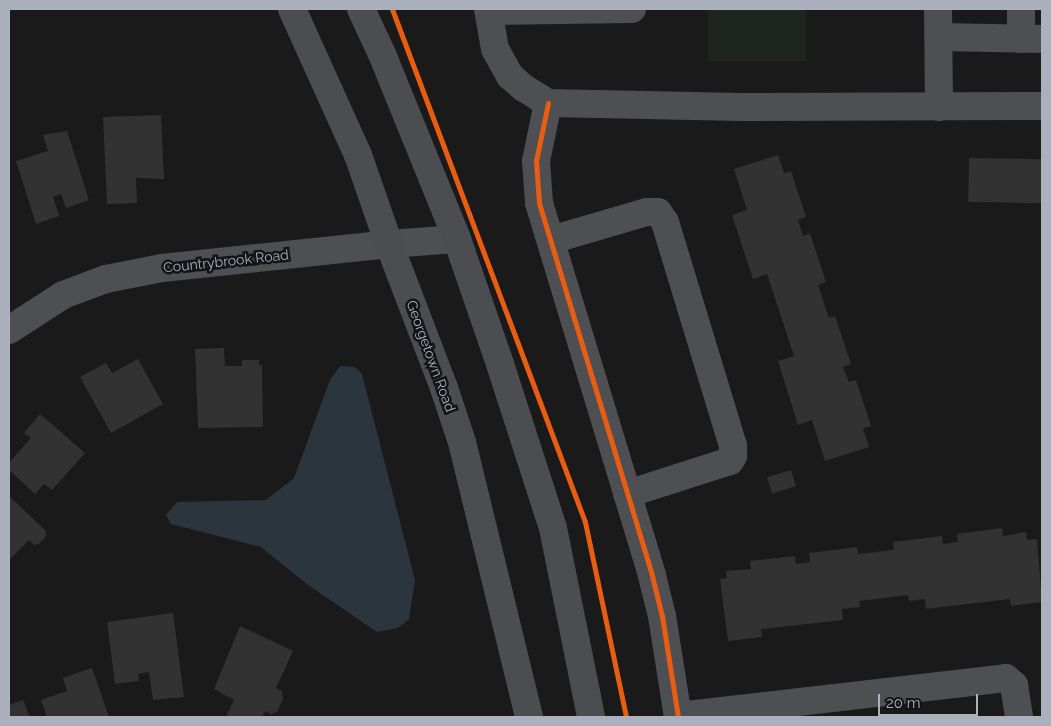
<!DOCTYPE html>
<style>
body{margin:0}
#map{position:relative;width:1051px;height:726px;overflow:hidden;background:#1a1a1a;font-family:Raleway,sans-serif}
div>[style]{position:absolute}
.green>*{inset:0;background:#1d251e;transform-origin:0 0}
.water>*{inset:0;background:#2b353d}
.building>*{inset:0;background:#323233;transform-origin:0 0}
.minor>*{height:28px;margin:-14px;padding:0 14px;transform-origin:14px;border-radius:14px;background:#4e4f53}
.secondary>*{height:28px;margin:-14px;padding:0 14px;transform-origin:14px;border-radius:14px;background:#4c4d51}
.cycleway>*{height:5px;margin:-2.5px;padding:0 2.5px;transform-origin:2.5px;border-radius:2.5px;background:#e95d12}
span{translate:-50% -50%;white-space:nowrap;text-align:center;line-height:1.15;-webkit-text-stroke:5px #141417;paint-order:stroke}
.street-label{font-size:14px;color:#aab0bc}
.frame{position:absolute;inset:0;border:10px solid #aab0bc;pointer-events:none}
.scale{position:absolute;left:878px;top:694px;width:100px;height:22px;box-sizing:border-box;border:2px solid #aab0bc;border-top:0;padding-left:6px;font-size:15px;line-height:18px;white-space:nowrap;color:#aab0bc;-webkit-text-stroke:4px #141417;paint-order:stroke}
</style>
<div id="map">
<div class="green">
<div style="left:708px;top:9px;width:98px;height:52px"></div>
</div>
<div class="water">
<div style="clip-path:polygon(340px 366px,355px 367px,362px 374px,415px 580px,409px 619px,398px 628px,377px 632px,308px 585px,261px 547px,171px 524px,166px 515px,177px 502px,266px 500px,294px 478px,330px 380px)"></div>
</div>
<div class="building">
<div style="clip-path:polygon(161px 115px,164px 179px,136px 178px,137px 203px,107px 204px,103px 117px)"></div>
<div style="clip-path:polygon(67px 131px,89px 200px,66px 208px,61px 194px,53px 197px,59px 216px,36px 224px,16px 161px,48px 151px,43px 135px)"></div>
<div style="clip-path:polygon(778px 155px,784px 173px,791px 171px,806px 217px,798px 220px,803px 236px,810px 233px,826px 282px,818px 285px,829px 318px,835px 316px,851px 364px,843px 367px,849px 382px,856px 380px,871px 426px,863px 428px,869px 447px,825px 461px,812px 420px,798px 425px,778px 361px,794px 356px,767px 274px,753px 279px,732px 215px,747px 210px,734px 169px)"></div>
<div style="left:969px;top:158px;width:73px;height:44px;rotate:1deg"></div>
<div style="clip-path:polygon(224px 348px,225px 366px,242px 366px,242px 360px,259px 360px,259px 365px,262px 365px,263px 427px,198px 428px,195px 349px)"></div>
<div style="clip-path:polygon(138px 359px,163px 404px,111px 433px,80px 377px,106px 363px,112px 373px)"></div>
<div style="clip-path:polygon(40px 414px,85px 453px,52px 490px,44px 484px,35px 494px,9px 470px,9px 463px,31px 438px,24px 433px)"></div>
<div style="left:791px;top:470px;width:17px;height:25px;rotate:73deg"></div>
<div style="clip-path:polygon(9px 496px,46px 531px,45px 538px,39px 544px,34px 545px,29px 540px,9px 560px)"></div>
<div style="clip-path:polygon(1002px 528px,1003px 536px,1026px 532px,1027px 540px,1037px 539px,1042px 602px,1011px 606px,1010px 599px,926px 609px,925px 599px,909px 601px,908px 595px,859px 601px,860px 607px,842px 609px,843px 620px,761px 629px,762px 637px,728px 641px,720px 579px,727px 578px,726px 571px,751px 569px,750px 561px,795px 556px,796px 564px,810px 562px,809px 553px,857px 547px,858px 554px,894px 550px,893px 542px,942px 536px,943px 544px,958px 542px,957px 534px)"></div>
<div style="clip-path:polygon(173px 613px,184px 697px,153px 700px,149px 672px,138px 674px,139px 681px,115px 684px,107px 622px)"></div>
<div style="clip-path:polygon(240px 626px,293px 651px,276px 688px,282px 691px,283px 699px,277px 712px,271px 714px,265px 711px,262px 717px,226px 717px,234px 700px,214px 689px)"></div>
<div style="clip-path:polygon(92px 668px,109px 717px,47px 717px,41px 700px,67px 691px,63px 678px)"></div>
<div style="clip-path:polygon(23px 700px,30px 717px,9px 717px,9px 705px)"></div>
</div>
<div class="minor">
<div style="left:488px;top:9px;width:41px;rotate:80.1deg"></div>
<div style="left:495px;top:49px;width:31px;rotate:61deg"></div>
<div style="left:510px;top:76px;width:18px;rotate:41deg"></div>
<div style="left:524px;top:88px;width:28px;rotate:32deg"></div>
<div style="left:548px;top:103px;width:193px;rotate:1.2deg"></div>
<div style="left:741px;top:107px;width:301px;rotate:-0.2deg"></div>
<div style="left:938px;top:9px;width:98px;rotate:89.4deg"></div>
<div style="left:1021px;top:9px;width:30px;rotate:90deg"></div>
<div style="left:489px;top:11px;width:143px;rotate:-0.8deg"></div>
<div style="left:939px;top:37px;width:103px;rotate:1.1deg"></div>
<div style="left:548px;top:103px;width:59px;rotate:101.7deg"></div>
<div style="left:536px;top:161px;width:42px;rotate:85.9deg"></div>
<div style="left:539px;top:203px;width:390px;rotate:73.1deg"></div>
<div style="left:652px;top:576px;width:41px;rotate:76deg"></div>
<div style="left:662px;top:616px;width:102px;rotate:81deg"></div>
<div style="left:551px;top:240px;width:100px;rotate:-16.3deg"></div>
<div style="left:647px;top:212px;width:11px"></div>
<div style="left:658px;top:212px;width:12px;rotate:55deg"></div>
<div style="left:665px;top:222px;width:234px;rotate:73.1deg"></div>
<div style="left:733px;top:446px;width:10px;rotate:90deg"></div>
<div style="left:733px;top:456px;width:6px;rotate:121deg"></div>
<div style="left:730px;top:461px;width:108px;rotate:162.2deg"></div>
<div style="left:9px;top:330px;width:64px;rotate:-32.9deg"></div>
<div style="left:63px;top:295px;width:46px;rotate:-20.4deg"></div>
<div style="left:106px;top:279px;width:57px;rotate:-11.1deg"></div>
<div style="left:162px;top:268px;width:228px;rotate:-6deg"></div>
<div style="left:389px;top:244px;width:68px;rotate:-4.2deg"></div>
<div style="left:678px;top:716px;width:330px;rotate:-6.6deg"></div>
<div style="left:1006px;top:678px;width:11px;rotate:41deg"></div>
<div style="left:1014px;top:685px;width:32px;rotate:81deg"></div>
</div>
<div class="secondary">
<div style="left:292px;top:9px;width:160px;rotate:65.7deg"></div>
<div style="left:358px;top:155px;width:94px;rotate:70.8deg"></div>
<div style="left:389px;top:244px;width:154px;rotate:69.1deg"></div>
<div style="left:444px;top:388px;width:57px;rotate:71.6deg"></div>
<div style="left:462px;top:442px;width:283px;rotate:76.3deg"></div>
<div style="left:361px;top:9px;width:50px;rotate:65deg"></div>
<div style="left:382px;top:54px;width:200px;rotate:67.9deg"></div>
<div style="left:457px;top:239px;width:132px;rotate:71deg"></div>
<div style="left:500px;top:364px;width:172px;rotate:72.1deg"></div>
<div style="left:553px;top:528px;width:193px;rotate:78.6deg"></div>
</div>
<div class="cycleway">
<div style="left:392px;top:9px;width:548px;rotate:69.38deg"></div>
<div style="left:585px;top:522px;width:199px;rotate:78.1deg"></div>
<div style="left:548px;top:103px;width:59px;rotate:101.7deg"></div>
<div style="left:536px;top:161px;width:42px;rotate:85.9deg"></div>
<div style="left:539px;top:203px;width:390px;rotate:73.1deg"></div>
<div style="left:652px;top:576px;width:41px;rotate:76deg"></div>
<div style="left:662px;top:616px;width:102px;rotate:81deg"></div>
</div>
<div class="street-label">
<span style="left:226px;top:261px;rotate:-6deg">Countrybrook Road</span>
<span style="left:431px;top:356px;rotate:70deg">Georgetown Road</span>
</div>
<div class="frame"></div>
<div class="scale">20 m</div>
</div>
